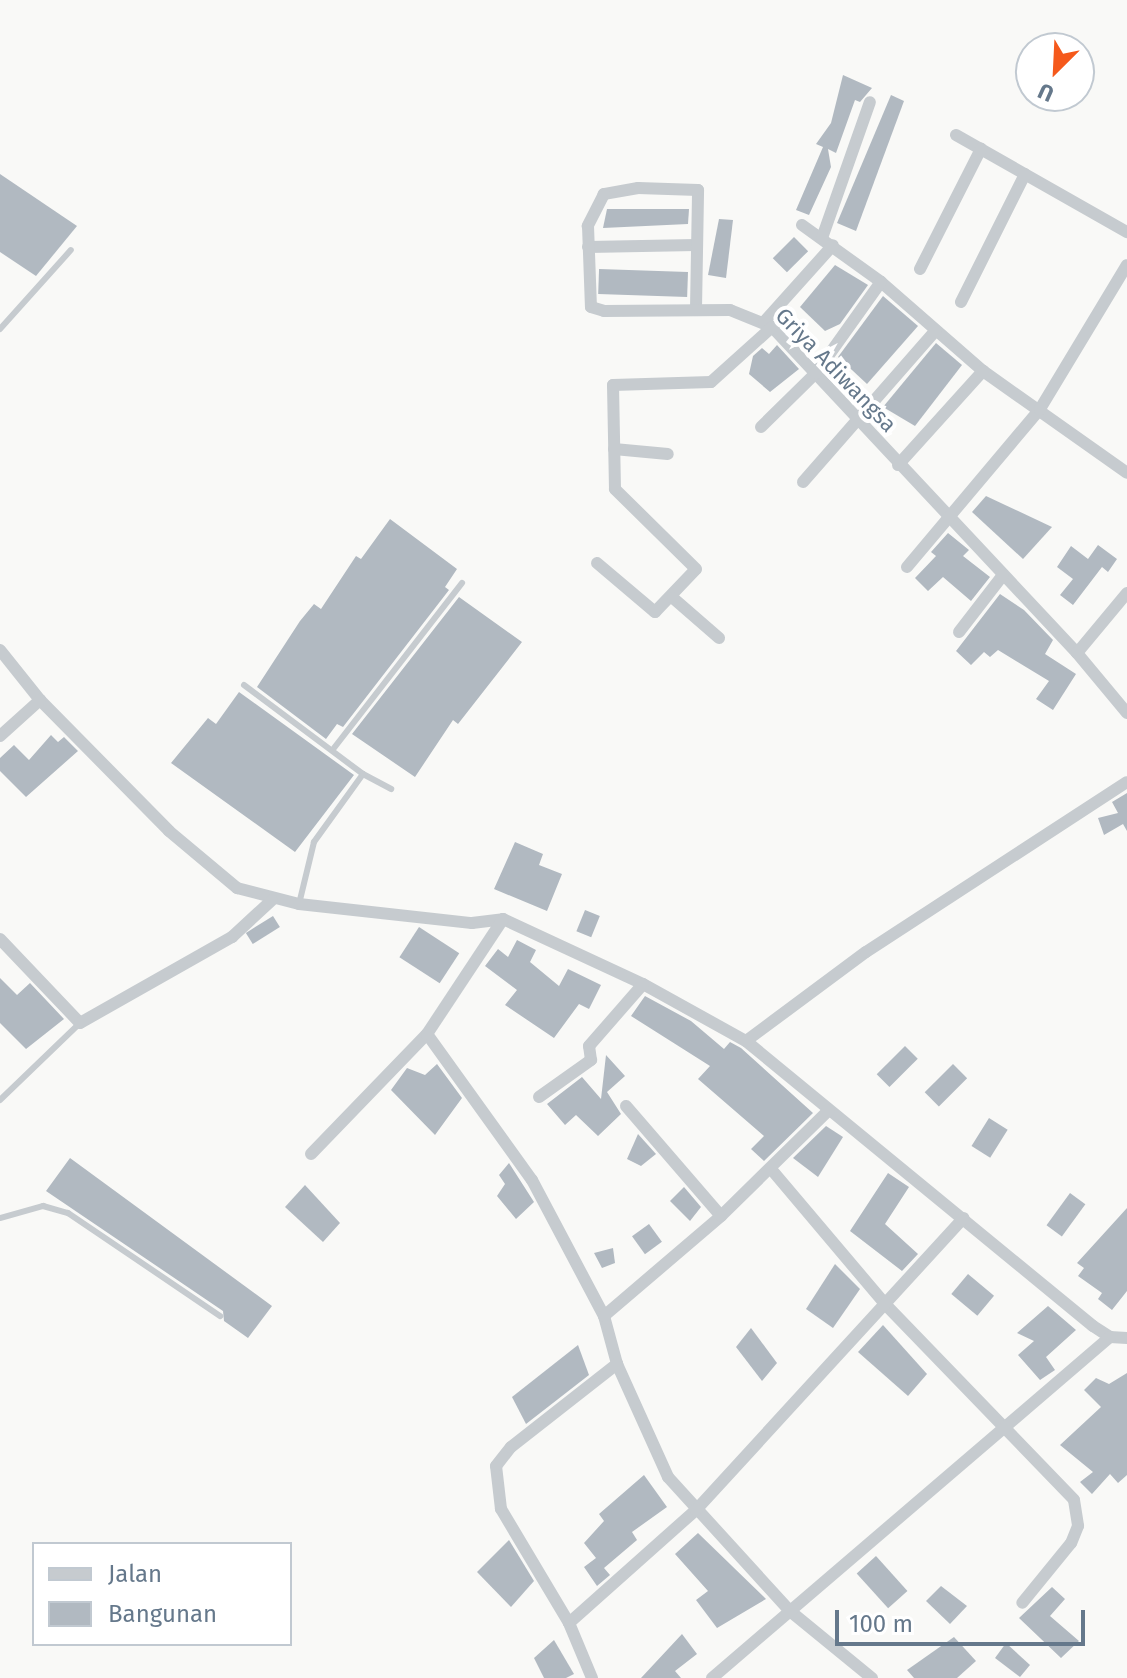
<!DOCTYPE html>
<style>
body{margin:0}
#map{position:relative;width:1127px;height:1678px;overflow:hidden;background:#f9f9f7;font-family:"Fira Sans",sans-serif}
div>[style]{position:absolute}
.building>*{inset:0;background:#b1b9c1;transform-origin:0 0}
.lane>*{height:6px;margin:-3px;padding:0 3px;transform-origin:3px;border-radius:3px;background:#c6cbcf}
.street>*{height:12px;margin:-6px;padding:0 6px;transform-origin:6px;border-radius:6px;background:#c6cbcf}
span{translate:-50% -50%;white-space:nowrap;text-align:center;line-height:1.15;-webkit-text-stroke:8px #fff;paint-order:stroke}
.street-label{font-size:22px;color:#65788b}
.legend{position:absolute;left:32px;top:1542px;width:260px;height:104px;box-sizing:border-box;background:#fff;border:2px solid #c1c9d1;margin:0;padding:10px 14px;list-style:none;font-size:24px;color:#65788b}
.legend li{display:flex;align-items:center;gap:16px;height:40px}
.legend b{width:40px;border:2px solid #c1c9d1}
.north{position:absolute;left:1015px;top:32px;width:80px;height:80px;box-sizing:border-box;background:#fff;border:2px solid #c1c9d1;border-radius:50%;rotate:204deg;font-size:22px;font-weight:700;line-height:32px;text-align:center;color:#65788b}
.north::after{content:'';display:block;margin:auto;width:28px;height:36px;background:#f5591b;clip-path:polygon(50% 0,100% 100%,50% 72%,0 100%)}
.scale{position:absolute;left:835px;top:1610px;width:250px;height:36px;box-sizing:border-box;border:4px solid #65788b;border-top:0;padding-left:10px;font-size:24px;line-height:28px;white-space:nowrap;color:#65788b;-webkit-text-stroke:6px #fff;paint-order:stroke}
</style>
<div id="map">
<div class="building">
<div style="clip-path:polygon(843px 75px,872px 88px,860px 102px,855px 100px,836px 153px,828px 149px,831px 167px,809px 215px,796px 210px,823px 147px,816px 144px,831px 123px)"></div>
<div style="clip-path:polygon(891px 95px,904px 101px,856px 231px,837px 223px)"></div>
<div style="clip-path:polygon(0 174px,77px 226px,36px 276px,0 252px)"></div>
<div style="clip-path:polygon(607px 209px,689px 209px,688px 224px,603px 228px)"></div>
<div style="clip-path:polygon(719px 219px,733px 220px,726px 278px,708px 275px)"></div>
<div style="left:794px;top:237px;width:20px;height:30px;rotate:45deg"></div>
<div style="clip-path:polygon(835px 265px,868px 285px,840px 324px,825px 331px,800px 307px)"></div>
<div style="left:688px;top:272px;width:25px;height:89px;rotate:92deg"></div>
<div style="clip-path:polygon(883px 296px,918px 326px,867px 384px,838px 357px)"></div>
<div style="clip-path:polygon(936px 343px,962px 365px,915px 426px,883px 407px)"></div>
<div style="clip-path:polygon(777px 345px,799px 369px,770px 392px,749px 374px,753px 356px,762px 348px,769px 354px)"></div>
<div style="clip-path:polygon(986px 496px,1052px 527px,1023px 559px,972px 512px)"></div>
<div style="clip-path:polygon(390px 519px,457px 569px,445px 587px,449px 590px,343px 727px,337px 724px,326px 739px,257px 687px,300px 621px,314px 604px,321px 609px,356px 556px,361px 559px)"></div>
<div style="clip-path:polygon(948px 533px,969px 550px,963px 556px,990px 577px,971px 601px,943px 577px,928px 591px,915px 578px,936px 556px,931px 552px)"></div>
<div style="clip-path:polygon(1098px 545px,1117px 559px,1108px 572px,1102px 567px,1073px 605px,1060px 595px,1073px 579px,1057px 567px,1071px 546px,1088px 559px)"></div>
<div style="clip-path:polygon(1000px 594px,1024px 610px,1053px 640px,1045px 654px,1076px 674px,1053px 710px,1036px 699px,1049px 681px,998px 650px,990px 657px,984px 652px,971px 665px,956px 651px)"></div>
<div style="clip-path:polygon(459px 597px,522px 642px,458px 724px,453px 720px,415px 777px,352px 734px)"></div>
<div style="clip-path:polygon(239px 692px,354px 775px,295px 852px,171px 763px,208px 718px,216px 724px)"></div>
<div style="clip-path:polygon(51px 735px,58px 742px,64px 737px,78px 751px,26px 797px,0 771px,0 758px,14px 745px,29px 760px)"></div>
<div style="clip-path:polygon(1127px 793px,1127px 831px,1123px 824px,1104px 835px,1098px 818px,1118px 813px,1112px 802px)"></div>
<div style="clip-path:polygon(515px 842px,543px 854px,539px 865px,562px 874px,547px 911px,494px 889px)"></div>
<div style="left:585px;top:910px;width:16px;height:23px;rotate:22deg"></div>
<div style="left:273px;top:916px;width:13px;height:32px;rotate:58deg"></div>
<div style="left:419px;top:927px;width:48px;height:36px;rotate:33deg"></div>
<div style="clip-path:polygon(517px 940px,536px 950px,530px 962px,559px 986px,568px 969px,601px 985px,589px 1009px,579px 1004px,554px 1038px,505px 1005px,517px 990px,485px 966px,498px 949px,508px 957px)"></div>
<div style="clip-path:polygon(0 978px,17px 995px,30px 983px,64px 1019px,26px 1049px,0 1023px)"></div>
<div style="clip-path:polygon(645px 996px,691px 1021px,724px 1049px,730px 1042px,741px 1048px,813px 1113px,764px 1161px,751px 1149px,764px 1136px,698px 1079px,710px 1066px,631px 1016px)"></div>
<div style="left:905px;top:1046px;width:18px;height:40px;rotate:45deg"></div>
<div style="clip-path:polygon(606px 1055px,625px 1076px,607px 1092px,621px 1114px,598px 1136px,576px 1115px,565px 1125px,547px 1104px,582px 1077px,601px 1099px)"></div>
<div style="clip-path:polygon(437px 1064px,462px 1098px,435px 1135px,391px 1090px,407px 1068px,425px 1075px)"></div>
<div style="left:953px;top:1064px;width:20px;height:40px;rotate:45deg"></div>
<div style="left:989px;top:1118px;width:22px;height:33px;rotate:32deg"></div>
<div style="clip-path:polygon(826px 1126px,843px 1137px,818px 1177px,793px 1158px)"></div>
<div style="clip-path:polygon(638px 1134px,656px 1154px,641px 1166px,627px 1159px)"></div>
<div style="clip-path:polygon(70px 1158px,272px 1306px,248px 1338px,224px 1321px,223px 1311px,46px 1191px)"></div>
<div style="clip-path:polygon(509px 1163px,534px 1202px,516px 1219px,497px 1196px,505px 1184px,499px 1175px)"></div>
<div style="clip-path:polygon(888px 1173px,909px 1187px,885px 1224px,918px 1254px,902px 1271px,850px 1231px)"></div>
<div style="clip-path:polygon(305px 1185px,340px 1223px,323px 1242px,285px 1207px)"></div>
<div style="clip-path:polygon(684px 1187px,701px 1207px,690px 1221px,670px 1201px)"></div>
<div style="left:1070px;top:1193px;width:19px;height:40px;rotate:36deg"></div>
<div style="clip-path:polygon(1127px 1208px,1127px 1291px,1112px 1310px,1098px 1299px,1102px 1293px,1078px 1276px,1084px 1268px,1077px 1263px)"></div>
<div style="left:649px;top:1224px;width:22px;height:21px;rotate:54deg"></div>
<div style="clip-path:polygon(613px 1248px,615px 1263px,602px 1268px,594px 1253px)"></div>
<div style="clip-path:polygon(835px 1264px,860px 1289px,833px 1328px,806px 1309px)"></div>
<div style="left:968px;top:1274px;width:34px;height:26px;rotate:40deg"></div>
<div style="clip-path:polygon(1048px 1306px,1076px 1330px,1046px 1357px,1055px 1370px,1040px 1380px,1018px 1355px,1034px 1341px,1017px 1333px)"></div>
<div style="clip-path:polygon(883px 1325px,927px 1374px,908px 1396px,858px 1352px)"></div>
<div style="clip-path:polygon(751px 1328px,777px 1363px,762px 1381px,736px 1347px)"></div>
<div style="clip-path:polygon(578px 1345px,589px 1375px,526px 1424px,512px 1397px)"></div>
<div style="clip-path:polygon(1127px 1373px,1127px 1475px,1118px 1483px,1110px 1474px,1092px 1494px,1080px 1482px,1093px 1472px,1060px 1445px,1101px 1407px,1084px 1390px,1096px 1378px,1109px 1384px)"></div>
<div style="clip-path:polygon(644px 1475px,667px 1507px,632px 1532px,637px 1540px,604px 1568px,610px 1575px,597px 1586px,584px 1567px,596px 1558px,584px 1543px,604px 1521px,599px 1514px)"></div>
<div style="clip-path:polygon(698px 1533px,766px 1599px,717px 1628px,696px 1600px,708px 1591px,675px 1554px)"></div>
<div style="clip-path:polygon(509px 1540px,534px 1581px,511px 1607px,477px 1572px)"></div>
<div style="left:876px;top:1556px;width:47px;height:26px;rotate:48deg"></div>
<div style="clip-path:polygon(941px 1586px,967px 1606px,950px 1624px,926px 1601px)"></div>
<div style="clip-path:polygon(1052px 1587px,1065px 1599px,1050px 1616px,1079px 1641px,1061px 1658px,1019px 1618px)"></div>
<div style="clip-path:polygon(682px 1634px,697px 1654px,675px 1671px,681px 1678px,641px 1678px)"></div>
<div style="clip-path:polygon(954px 1637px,976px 1661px,957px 1678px,914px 1678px,907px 1670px)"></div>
<div style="clip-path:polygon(554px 1640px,574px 1674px,566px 1678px,544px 1678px,534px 1658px)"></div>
<div style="clip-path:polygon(1006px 1643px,1030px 1665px,1020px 1677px,995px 1658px)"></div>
</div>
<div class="lane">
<div style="left:0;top:329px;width:106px;rotate:-48.1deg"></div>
<div style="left:244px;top:685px;width:149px;rotate:36.8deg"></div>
<div style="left:363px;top:774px;width:84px;rotate:125.8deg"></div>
<div style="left:314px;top:842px;width:64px;rotate:103.6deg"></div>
<div style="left:334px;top:748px;width:209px;rotate:-52.2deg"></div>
<div style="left:363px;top:774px;width:32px;rotate:28deg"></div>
<div style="left:0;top:1100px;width:111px;rotate:-43.9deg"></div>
<div style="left:0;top:1218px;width:45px;rotate:-15.6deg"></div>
<div style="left:43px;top:1206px;width:26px;rotate:16deg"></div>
<div style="left:68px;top:1213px;width:184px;rotate:34.1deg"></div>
</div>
<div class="street">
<div style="left:956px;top:135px;width:197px;rotate:29.6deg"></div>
<div style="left:802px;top:225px;width:97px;rotate:35.8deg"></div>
<div style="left:881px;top:282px;width:135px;rotate:41.1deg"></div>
<div style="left:983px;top:371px;width:176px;rotate:35.3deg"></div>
<div style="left:822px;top:238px;width:144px;rotate:-70.6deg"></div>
<div style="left:588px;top:247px;width:108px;rotate:-1.1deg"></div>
<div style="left:920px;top:269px;width:135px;rotate:-63.1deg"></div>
<div style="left:961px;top:302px;width:143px;rotate:-63.4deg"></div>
<div style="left:696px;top:309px;width:119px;rotate:-89deg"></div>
<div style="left:698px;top:190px;width:60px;rotate:-178.1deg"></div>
<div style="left:638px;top:188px;width:35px;rotate:170deg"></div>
<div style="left:604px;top:194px;width:36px;rotate:117deg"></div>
<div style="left:588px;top:226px;width:81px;rotate:87.9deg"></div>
<div style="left:591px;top:307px;width:14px;rotate:17deg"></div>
<div style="left:604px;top:311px;width:126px;rotate:-0.5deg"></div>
<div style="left:730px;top:310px;width:45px;rotate:22deg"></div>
<div style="left:772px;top:327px;width:446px;rotate:46.9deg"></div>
<div style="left:1077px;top:653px;width:78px;rotate:50.2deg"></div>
<div style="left:764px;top:322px;width:103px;rotate:-48.1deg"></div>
<div style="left:761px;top:427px;width:77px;rotate:-44.5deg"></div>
<div style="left:816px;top:373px;width:112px;rotate:-54.5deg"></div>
<div style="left:614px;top:449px;width:54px;rotate:5.3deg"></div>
<div style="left:898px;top:465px;width:127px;rotate:-47.9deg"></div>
<div style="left:803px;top:482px;width:201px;rotate:-48.8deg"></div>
<div style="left:597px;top:563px;width:76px;rotate:40.2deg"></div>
<div style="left:655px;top:612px;width:59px;rotate:-46.4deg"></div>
<div style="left:696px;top:569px;width:114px;rotate:-135.4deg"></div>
<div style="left:615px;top:489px;width:104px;rotate:-91.1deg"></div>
<div style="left:613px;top:385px;width:98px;rotate:-1.8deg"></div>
<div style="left:711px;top:382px;width:82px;rotate:-42deg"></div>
<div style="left:907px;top:567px;width:207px;rotate:-49.9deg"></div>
<div style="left:1040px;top:409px;width:168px;rotate:-58.9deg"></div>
<div style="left:673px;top:598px;width:61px;rotate:41deg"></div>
<div style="left:959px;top:632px;width:72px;rotate:-52.3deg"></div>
<div style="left:0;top:650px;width:64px;rotate:51.3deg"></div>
<div style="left:40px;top:700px;width:184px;rotate:45.4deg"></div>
<div style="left:169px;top:831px;width:89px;rotate:40deg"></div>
<div style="left:237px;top:888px;width:64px;rotate:14.5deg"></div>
<div style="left:299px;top:904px;width:174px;rotate:6.3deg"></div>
<div style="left:472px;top:923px;width:31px;rotate:-7deg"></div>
<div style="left:503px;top:919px;width:154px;rotate:24.9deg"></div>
<div style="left:643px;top:984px;width:118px;rotate:29deg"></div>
<div style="left:746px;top:1041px;width:449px;rotate:39.4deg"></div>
<div style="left:1093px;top:1326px;width:20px;rotate:33deg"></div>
<div style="left:1110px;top:1337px;width:17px;rotate:3deg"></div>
<div style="left:1077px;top:653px;width:78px;rotate:-50.2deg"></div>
<div style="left:0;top:736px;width:54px;rotate:-42deg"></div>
<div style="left:0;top:939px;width:116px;rotate:46.4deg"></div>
<div style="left:80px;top:1023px;width:175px;rotate:-29.5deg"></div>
<div style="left:232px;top:937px;width:54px;rotate:-42.8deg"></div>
<div style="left:427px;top:1034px;width:180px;rotate:54.3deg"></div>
<div style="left:532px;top:1180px;width:154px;rotate:62.1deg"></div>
<div style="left:604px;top:1316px;width:50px;rotate:74.8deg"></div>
<div style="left:617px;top:1364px;width:124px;rotate:65.7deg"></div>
<div style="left:668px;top:1477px;width:181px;rotate:47.7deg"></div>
<div style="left:790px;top:1611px;width:106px;rotate:39.3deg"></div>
<div style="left:746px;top:1041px;width:149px;rotate:-36.6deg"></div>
<div style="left:866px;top:952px;width:311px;rotate:-33.1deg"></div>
<div style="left:539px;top:1097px;width:64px;rotate:-35.4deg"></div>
<div style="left:591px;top:1060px;width:14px;rotate:-98deg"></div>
<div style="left:589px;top:1046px;width:82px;rotate:-48.9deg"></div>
<div style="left:626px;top:1106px;width:145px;rotate:49.2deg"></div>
<div style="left:311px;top:1154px;width:167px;rotate:-46deg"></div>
<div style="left:427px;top:1034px;width:138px;rotate:-56.5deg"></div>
<div style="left:771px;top:1169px;width:177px;rotate:49.8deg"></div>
<div style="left:885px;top:1304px;width:272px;rotate:46deg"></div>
<div style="left:1074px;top:1500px;width:26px;rotate:81deg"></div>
<div style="left:1078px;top:1526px;width:18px;rotate:112deg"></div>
<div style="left:1071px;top:1543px;width:77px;rotate:129.2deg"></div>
<div style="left:604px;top:1316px;width:154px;rotate:-40.5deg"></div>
<div style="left:721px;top:1216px;width:151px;rotate:-44.5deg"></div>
<div style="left:569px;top:1623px;width:170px;rotate:-41.7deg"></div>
<div style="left:696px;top:1510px;width:396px;rotate:-47.5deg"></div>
<div style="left:592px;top:1678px;width:60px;rotate:-112.7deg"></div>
<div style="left:569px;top:1623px;width:133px;rotate:-120.8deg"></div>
<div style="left:501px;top:1509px;width:43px;rotate:-96.6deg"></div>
<div style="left:496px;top:1466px;width:24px;rotate:-52deg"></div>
<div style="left:511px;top:1447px;width:135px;rotate:-38.1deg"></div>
<div style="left:712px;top:1678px;width:524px;rotate:-40.59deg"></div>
</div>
<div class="street-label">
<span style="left:836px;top:370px;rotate:46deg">Griya Adiwangsa</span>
</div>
<ul class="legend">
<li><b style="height:10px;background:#c6cbcf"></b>Jalan</li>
<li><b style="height:22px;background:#b1b9c1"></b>Bangunan</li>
</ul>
<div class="north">U</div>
<div class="scale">100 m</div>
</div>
